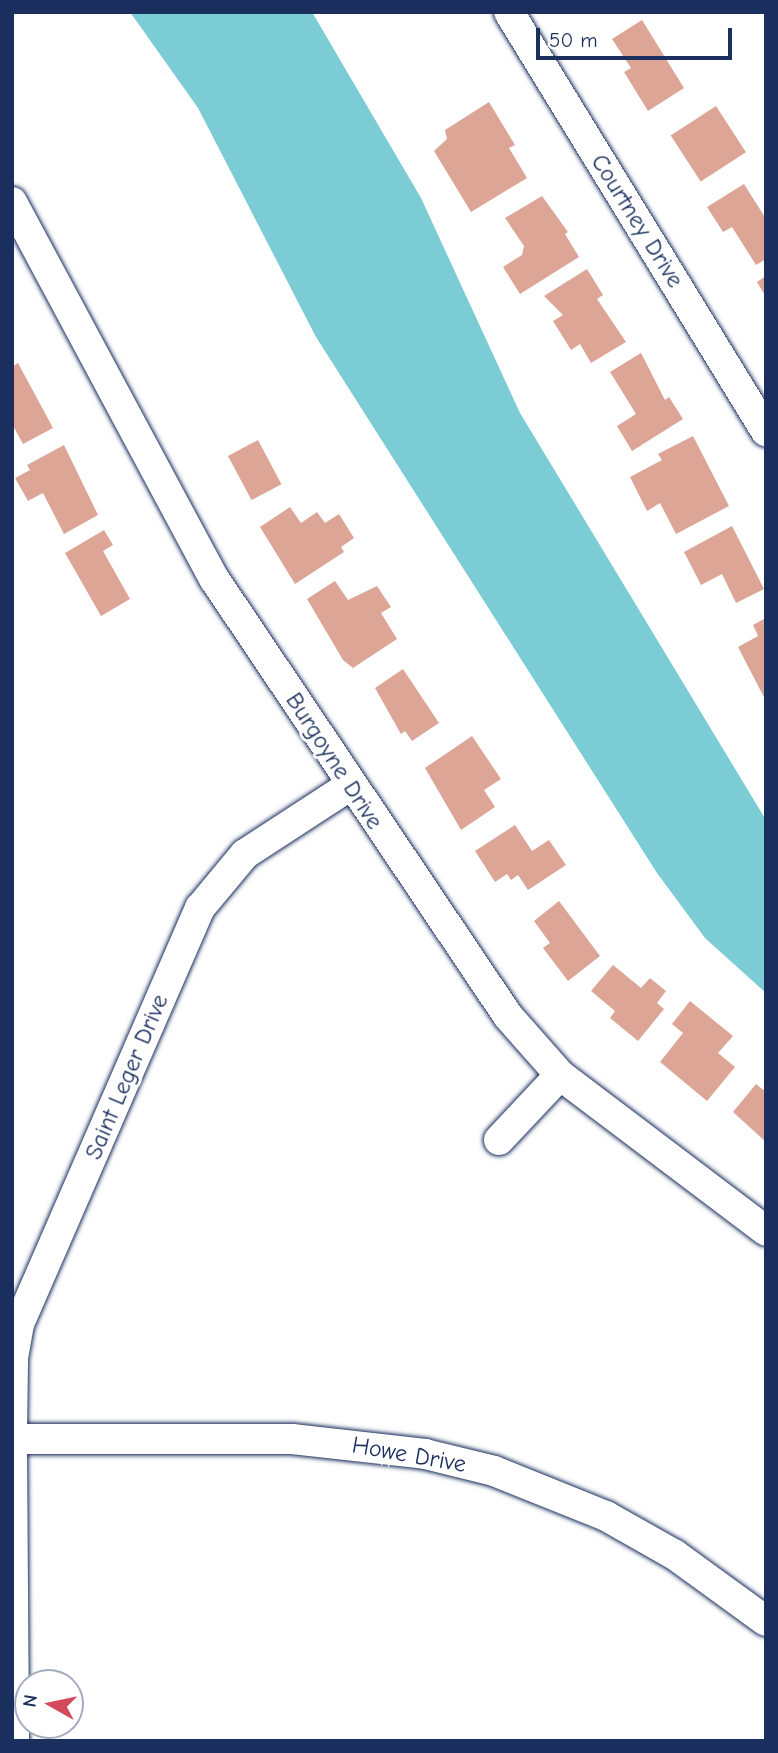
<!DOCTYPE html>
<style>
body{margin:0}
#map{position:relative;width:778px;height:1753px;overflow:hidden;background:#fff;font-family:"Comic Neue",sans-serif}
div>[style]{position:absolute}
.water>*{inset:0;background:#7bccd4}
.building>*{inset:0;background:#dda596;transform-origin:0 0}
.roads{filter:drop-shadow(0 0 2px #1b2f5e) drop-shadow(0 0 2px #1b2f5e)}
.minor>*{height:30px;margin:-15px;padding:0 15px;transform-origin:15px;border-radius:15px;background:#fff}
span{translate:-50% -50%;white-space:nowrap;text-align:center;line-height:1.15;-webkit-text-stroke:6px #fff;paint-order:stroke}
.street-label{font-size:24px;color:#1b2f5e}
.frame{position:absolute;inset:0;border:14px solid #1b2f5e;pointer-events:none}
.north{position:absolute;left:14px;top:1669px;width:70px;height:70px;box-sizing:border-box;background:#fff;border:2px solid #a4acbf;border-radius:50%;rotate:279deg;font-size:19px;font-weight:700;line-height:28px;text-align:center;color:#1b2f5e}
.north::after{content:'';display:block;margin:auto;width:24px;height:32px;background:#d1495b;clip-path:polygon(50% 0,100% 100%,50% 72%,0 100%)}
.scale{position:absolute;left:536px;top:28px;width:196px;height:32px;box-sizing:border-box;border:4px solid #1b2f5e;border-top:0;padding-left:9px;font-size:21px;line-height:24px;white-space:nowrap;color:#1b2f5e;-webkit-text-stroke:5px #fff;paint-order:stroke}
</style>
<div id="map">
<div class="water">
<div style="clip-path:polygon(130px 12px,312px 12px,421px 198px,520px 413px,766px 820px,766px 993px,705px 938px,657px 873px,316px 337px,198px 108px)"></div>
</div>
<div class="building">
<div style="clip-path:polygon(642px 20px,684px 88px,648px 111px,624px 72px,631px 68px,612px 39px)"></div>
<div style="clip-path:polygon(489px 102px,515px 145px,509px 148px,527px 178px,471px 212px,434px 151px,447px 139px,445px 130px)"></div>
<div style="left:716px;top:106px;width:55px;height:54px;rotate:57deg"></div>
<div style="clip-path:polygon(744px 184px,766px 219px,766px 259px,756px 265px,732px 227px,723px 232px,707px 207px)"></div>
<div style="clip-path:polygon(542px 196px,568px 232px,565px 234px,579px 257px,520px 294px,503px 267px,522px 255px,524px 246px,505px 218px)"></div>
<div style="clip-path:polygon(587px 269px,603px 295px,597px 299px,626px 342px,591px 363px,580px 344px,571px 350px,553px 321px,563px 315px,544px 296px)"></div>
<div style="clip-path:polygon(766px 276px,766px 297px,757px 282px)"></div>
<div style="clip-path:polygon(641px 353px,665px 400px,669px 397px,683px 419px,632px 451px,617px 426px,636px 414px,610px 372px)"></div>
<div style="clip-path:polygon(18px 363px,53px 428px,23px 444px,12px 424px,12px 367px)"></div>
<div style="clip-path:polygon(693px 436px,729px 506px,676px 534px,660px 503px,647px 511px,630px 477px,662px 460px,658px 454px)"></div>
<div style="left:258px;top:440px;width:50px;height:34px;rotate:62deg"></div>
<div style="clip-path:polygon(64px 445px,98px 515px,64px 534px,43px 493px,28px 501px,15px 478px,30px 470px,27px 465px)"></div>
<div style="clip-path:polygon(290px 507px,301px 523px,317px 512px,325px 523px,339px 514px,354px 538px,341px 547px,344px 552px,295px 584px,260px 527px)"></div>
<div style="clip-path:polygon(732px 526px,764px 589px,736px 603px,722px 574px,701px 585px,684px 552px)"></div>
<div style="clip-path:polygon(104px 530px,113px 545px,103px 551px,130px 599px,101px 616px,65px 553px)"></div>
<div style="clip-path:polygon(335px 581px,348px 600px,377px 586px,391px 607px,381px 613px,397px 639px,353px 668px,343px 660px,307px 599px)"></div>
<div style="clip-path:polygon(766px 618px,766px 701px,738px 647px,758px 636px,753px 625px)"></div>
<div style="clip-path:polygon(403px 669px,439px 723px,412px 741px,405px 731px,401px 734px,375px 688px)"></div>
<div style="clip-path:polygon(472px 736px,501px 779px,484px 790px,495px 807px,461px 830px,425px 768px)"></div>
<div style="clip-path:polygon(515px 825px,532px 851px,549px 840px,566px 865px,528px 890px,518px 875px,511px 880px,507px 874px,495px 882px,475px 851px)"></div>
<div style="clip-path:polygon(559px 901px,600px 956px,568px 981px,543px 948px,550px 943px,534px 921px)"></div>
<div style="clip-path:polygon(613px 965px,641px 988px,650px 978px,666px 991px,657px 1003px,664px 1009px,638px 1041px,610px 1018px,615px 1011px,591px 991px)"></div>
<div style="clip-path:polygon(690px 1001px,733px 1036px,718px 1053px,735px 1067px,707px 1101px,660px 1062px,683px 1033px,672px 1024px)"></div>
<div style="clip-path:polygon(756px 1084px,766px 1092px,766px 1142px,733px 1112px)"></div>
</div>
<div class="roads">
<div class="minor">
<div style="left:509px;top:12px;width:492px;rotate:58.5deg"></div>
<div style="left:12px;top:202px;width:429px;rotate:61.8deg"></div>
<div style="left:215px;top:580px;width:525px;rotate:56.1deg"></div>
<div style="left:508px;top:1016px;width:79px;rotate:48.6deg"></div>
<div style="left:560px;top:1075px;width:258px;rotate:37.1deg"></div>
<div style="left:499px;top:1140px;width:89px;rotate:-46.8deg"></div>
<div style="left:12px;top:1434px;width:76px;rotate:-89.2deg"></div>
<div style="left:13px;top:1358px;width:35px;rotate:-80deg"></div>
<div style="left:19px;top:1324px;width:454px;rotate:-66.5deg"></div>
<div style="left:200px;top:908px;width:70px;rotate:-50.2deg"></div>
<div style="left:245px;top:854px;width:126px;rotate:-33.1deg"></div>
<div style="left:12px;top:1439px;width:280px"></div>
<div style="left:292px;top:1439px;width:134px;rotate:6.4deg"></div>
<div style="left:425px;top:1454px;width:71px;rotate:13.8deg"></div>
<div style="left:494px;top:1471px;width:121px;rotate:21.9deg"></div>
<div style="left:606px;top:1516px;width:79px;rotate:29.5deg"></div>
<div style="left:675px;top:1555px;width:112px;rotate:36deg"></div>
<div style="left:12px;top:1446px;width:295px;rotate:89.6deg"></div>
</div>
</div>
<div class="street-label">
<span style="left:637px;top:221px;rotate:58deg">Courtney Drive</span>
<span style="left:334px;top:761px;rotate:57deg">Burgoyne Drive</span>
<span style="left:127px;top:1077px;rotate:-67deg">Saint Leger Drive</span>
<span style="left:409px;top:1455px;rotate:10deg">Howe Drive</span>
</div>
<div class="frame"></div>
<div class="north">N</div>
<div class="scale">50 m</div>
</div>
